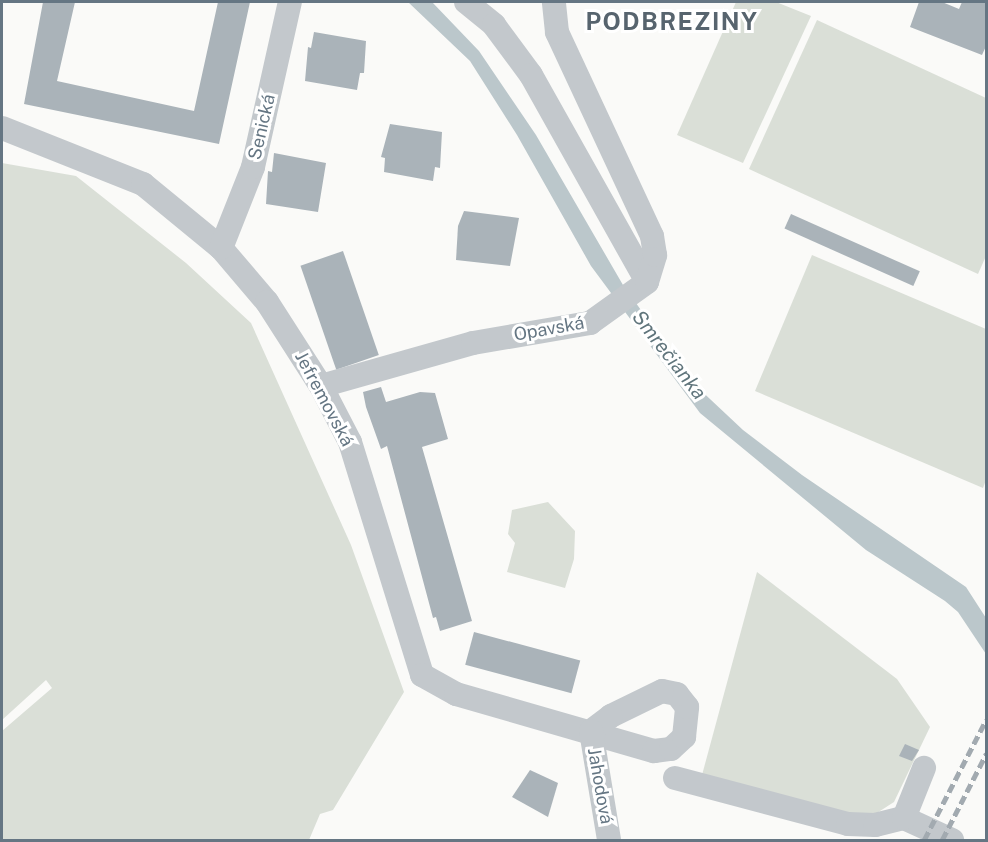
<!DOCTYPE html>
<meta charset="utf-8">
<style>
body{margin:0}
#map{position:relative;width:988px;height:842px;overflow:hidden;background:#fafaf8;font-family:"Public Sans",sans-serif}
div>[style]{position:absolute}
.green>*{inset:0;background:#dadfd7}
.water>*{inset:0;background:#bbc7cb}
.building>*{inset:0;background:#aab3b9;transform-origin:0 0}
.minor>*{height:24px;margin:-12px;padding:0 12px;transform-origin:12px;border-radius:12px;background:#c3c8cc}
.rail>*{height:4.5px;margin-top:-2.25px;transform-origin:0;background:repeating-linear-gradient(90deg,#a2aab0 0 9px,transparent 0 13.5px)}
span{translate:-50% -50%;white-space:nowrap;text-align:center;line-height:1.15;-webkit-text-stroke:6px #fff;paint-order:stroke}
.street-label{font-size:18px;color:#657683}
.water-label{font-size:20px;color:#60757c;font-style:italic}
.district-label{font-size:24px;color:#57646e;font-weight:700;letter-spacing:1.5px}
.frame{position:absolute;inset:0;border:3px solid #657683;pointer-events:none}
</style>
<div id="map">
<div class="green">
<div style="clip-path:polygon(736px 2px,776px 2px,811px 16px,743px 163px,677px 135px)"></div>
<div style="clip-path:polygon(817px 20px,986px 98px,986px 256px,978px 274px,749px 169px)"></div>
<div style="clip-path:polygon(2px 163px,76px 176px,186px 263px,251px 323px,351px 545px,404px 692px,333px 810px,320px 814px,309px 840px,2px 840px,2px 731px,52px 688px,46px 680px,2px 720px)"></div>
<div style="clip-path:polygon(812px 255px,986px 329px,986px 480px,983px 488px,755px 391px)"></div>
<div style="clip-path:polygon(548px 502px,575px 531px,574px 559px,565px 588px,507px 572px,515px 543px,508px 534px,512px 510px)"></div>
<div style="clip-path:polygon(757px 572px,897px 679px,930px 727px,894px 802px,866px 820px,702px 775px)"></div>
</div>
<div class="water">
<div style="clip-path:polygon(408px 2px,432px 2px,479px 51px,536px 135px,623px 285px,694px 384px,743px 430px,802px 475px,966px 587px,986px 618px,986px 654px,958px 612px,945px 601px,866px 550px,700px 413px,591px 266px,517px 135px,470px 61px)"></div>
</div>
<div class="building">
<div style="clip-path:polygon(43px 2px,75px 2px,57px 81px,194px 111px,218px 2px,250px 2px,219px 144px,24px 104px)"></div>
<div style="clip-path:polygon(919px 2px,942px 2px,959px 9px,962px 2px,987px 2px,987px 44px,982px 55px,910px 27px)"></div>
<div style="clip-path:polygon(314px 32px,366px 41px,364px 73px,360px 73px,357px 90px,305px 81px,308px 47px,311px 48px)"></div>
<div style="clip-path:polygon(390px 124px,442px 132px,440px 168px,435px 167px,433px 181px,384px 172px,385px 158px,381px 157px)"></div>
<div style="clip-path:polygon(274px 153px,326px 163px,318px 212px,266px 204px,268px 171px,272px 172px)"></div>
<div style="clip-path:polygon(464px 211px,519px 218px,510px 266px,456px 260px,458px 226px)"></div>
<div style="left:791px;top:214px;width:141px;height:16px;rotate:24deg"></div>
<div style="left:343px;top:251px;width:110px;height:45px;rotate:71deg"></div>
<div style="clip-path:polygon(381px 387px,386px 402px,420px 392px,435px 393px,448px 439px,422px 447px,472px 621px,440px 631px,436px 617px,433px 618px,387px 446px,381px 449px,366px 407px,363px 392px)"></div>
<div style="left:474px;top:632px;width:110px;height:34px;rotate:15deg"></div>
<div style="clip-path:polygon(905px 744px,919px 750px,912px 761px,899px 756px)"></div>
<div style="clip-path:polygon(530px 770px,558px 783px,548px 817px,512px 797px)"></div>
</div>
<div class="minor">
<div style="left:466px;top:2px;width:36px;rotate:39deg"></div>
<div style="left:494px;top:25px;width:62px;rotate:53.5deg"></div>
<div style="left:531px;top:75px;width:237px;rotate:60.7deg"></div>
<div style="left:2px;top:128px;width:152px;rotate:21.7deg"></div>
<div style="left:143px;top:184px;width:101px;rotate:39.4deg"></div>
<div style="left:221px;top:248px;width:71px;rotate:49.6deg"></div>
<div style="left:267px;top:302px;width:100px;rotate:57.3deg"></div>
<div style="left:321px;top:386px;width:63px;rotate:62.6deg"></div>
<div style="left:350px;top:442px;width:244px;rotate:72.8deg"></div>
<div style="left:422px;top:675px;width:39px;rotate:29deg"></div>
<div style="left:456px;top:694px;width:206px;rotate:16.1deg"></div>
<div style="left:654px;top:751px;width:17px;rotate:-7deg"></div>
<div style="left:671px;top:749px;width:18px;rotate:-43deg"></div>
<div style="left:684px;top:737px;width:30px;rotate:-84deg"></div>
<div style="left:687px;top:707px;width:16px;rotate:-128deg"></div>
<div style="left:677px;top:694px;width:15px;rotate:-169deg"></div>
<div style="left:662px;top:691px;width:57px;rotate:153.9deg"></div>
<div style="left:611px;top:716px;width:25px;rotate:143deg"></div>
<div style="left:221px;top:248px;width:87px;rotate:-68.4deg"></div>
<div style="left:253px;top:167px;width:169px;rotate:-77.4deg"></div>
<div style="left:321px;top:386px;width:158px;rotate:-15.8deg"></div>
<div style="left:473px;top:343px;width:119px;rotate:-9.7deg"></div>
<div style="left:590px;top:323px;width:70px;rotate:-35.7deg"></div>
<div style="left:647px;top:282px;width:28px;rotate:-73deg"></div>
<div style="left:655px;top:255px;width:19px;rotate:-99deg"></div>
<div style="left:652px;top:236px;width:225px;rotate:-115deg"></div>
<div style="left:557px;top:32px;width:30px;rotate:-96deg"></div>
<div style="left:591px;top:731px;width:110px;rotate:80.6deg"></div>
<div style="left:675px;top:778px;width:179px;rotate:14.9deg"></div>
<div style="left:848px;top:824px;width:27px;rotate:2deg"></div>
<div style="left:875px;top:825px;width:30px;rotate:-14deg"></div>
<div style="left:904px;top:818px;width:53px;rotate:24.6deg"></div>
<div style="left:904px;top:818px;width:54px;rotate:-68.2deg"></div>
</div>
<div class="rail">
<div style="left:924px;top:840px;width:135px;rotate:-62.7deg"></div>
<div style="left:942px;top:840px;width:97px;rotate:-62.9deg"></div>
</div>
<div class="street-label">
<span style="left:262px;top:127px;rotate:-77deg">Senická</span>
<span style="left:549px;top:329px;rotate:-10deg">Opavská</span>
<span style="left:324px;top:399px;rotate:62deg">Jefremovská</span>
<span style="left:600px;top:786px;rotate:80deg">Jahodová</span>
</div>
<div class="water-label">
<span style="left:669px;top:355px;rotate:52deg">Smrečianka</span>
</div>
<div class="district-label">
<span style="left:672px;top:22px">PODBREZINY</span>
</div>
<div class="frame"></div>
</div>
